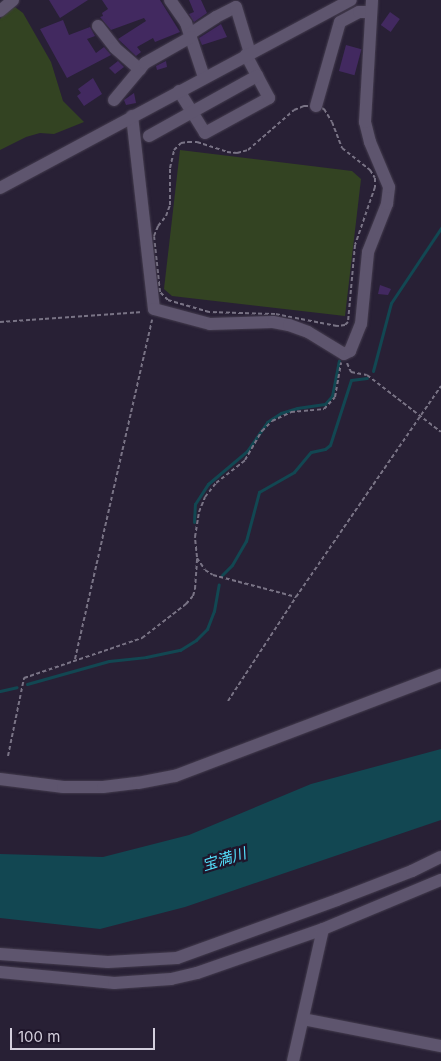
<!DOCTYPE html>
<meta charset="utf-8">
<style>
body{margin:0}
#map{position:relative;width:441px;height:1061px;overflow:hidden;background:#282035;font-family:Inter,"Noto Sans JP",sans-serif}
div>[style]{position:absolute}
.green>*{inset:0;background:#334322}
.water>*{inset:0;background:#124752}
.stream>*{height:3px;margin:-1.5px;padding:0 1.5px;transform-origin:1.5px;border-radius:1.5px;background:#124752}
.building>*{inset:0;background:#422960;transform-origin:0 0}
.path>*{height:2px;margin-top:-1px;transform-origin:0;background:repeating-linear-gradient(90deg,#797385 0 4px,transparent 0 6.5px)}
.roads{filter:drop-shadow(0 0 1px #443c4e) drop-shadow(0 0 1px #443c4e)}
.minor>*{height:12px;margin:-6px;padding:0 6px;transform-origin:6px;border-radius:6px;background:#5e556e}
span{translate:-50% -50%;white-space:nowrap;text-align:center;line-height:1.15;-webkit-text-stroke:4.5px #1f162b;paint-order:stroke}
.water-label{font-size:15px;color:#54e1fd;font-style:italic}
.scale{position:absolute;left:10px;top:1028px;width:145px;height:22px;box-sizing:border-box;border:2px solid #d4cfdd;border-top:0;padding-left:6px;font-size:15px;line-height:18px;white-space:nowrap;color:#d4cfdd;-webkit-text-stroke:4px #1f162b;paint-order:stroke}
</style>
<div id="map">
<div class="green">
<div style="clip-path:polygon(15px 7px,23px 13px,51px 62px,63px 101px,84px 122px,54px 134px,40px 133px,26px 137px,0 150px,0 19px,5px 13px)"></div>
<div style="clip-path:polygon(180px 150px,352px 171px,361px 179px,345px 316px,172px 296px,164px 289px)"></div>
</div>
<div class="water">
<div style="clip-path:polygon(441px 749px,441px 820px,185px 907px,100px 929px,0 918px,0 854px,103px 857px,189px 835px,311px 784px)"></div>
</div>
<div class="stream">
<div style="left:373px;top:371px;width:70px;rotate:-75.2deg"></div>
<div style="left:391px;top:303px;width:90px;rotate:-56.3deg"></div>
<div style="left:194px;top:522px;width:18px;rotate:-87deg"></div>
<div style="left:195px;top:504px;width:24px;rotate:-57deg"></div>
<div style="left:208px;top:484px;width:51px;rotate:-40.2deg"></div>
<div style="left:247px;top:451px;width:35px;rotate:-55deg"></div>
<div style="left:267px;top:422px;width:17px;rotate:-33deg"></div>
<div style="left:281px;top:413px;width:17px;rotate:-17deg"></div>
<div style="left:297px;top:408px;width:28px;rotate:-8deg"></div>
<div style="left:325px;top:404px;width:11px;rotate:-49deg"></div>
<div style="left:332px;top:396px;width:36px;rotate:-79deg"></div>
<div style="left:222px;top:575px;width:14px;rotate:-45deg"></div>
<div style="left:232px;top:565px;width:28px;rotate:-60deg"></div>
<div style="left:246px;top:541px;width:51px;rotate:-75.1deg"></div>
<div style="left:259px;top:492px;width:40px;rotate:-29.7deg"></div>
<div style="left:294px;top:472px;width:26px;rotate:-50deg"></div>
<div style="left:311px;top:452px;width:14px;rotate:-12deg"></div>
<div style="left:325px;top:449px;width:6px;rotate:-39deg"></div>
<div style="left:330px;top:445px;width:68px;rotate:-72.1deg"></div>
<div style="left:351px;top:380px;width:16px;rotate:-7deg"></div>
<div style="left:27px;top:684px;width:85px;rotate:-15.7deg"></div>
<div style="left:109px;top:661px;width:37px;rotate:-6deg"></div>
<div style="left:146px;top:657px;width:35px;rotate:-12deg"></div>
<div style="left:180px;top:650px;width:19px;rotate:-32deg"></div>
<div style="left:196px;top:640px;width:16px;rotate:-45deg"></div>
<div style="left:207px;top:629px;width:19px;rotate:-69deg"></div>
<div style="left:214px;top:611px;width:27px;rotate:-80deg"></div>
<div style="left:0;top:691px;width:17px;rotate:-13deg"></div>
</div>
<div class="building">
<div style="clip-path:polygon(49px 0,88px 0,60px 18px)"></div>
<div style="clip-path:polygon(102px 0,160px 0,180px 32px,155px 42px,153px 38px,137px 47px,141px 52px,136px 56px,118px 39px,146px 21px,144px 18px,111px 30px,100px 17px,103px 16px,102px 13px,108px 9px)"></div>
<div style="clip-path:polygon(189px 0,201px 0,207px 13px,194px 22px,189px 14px,194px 12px)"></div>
<div style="left:390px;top:12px;width:12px;height:16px;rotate:35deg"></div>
<div style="clip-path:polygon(63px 20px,69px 35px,90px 27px,95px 36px,87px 39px,96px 53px,104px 47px,111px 55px,67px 78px,40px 29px)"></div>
<div style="clip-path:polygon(221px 24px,227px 37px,202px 45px,199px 38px)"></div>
<div style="left:346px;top:45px;width:16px;height:27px;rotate:15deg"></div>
<div style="clip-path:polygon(118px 61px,124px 67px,115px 74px,109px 68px)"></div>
<div style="clip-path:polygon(166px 61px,167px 67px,157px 70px,156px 66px)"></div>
<div style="clip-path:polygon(93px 78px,102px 94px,84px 106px,77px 96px,81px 93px,78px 89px)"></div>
<div style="clip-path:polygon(134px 93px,136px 103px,126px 105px,124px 100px)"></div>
<div style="clip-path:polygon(380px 285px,391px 289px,388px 295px,378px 294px)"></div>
</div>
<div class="path">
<div style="left:304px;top:106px;width:12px"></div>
<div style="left:316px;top:106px;width:9px;rotate:21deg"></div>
<div style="left:324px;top:109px;width:15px;rotate:58deg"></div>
<div style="left:332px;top:122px;width:28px;rotate:69deg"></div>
<div style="left:342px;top:148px;width:36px;rotate:38deg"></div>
<div style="left:370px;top:170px;width:9px;rotate:58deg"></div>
<div style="left:375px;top:178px;width:9px;rotate:90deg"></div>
<div style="left:375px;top:187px;width:61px;rotate:109deg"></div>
<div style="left:355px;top:245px;width:77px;rotate:95.2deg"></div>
<div style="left:348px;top:322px;width:4px;rotate:135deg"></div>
<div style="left:345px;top:325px;width:8px;rotate:173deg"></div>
<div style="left:337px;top:326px;width:63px;rotate:-169deg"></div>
<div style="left:275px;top:314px;width:66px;rotate:-178.3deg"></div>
<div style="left:209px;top:312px;width:43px;rotate:-163.7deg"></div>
<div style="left:168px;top:300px;width:11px;rotate:-135deg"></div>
<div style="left:160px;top:292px;width:56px;rotate:-96.1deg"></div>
<div style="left:154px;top:236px;width:11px;rotate:-68deg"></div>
<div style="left:158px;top:226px;width:13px;rotate:-51deg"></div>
<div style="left:166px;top:216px;width:12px;rotate:-70deg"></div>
<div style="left:170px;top:205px;width:37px;rotate:-90deg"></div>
<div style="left:170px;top:168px;width:18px;rotate:-77deg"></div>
<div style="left:174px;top:150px;width:10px;rotate:-45deg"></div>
<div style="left:181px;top:143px;width:7px;rotate:-8deg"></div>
<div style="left:188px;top:142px;width:9px"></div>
<div style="left:197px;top:142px;width:32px;rotate:18deg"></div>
<div style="left:227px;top:152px;width:10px;rotate:6deg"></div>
<div style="left:237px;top:153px;width:11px;rotate:-15deg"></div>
<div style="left:248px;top:150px;width:61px;rotate:-41deg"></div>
<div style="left:294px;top:110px;width:11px;rotate:-22deg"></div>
<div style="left:0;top:322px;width:143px;rotate:-4deg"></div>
<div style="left:347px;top:363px;width:10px;rotate:66deg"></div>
<div style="left:351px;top:372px;width:16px;rotate:11deg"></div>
<div style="left:367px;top:375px;width:93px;rotate:37.6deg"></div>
<div style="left:197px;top:558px;width:14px;rotate:56deg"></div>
<div style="left:205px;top:570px;width:9px;rotate:32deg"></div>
<div style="left:213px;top:575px;width:86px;rotate:14.8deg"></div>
<div style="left:75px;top:659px;width:348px;rotate:-77.2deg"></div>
<div style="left:228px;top:701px;width:124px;rotate:-56.8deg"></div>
<div style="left:296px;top:597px;width:256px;rotate:-55.5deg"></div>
<div style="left:8px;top:756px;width:80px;rotate:-78.4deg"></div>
<div style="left:24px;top:678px;width:125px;rotate:-18.7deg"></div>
<div style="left:142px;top:638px;width:56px;rotate:-37.7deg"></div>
<div style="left:186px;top:604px;width:11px;rotate:-49deg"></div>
<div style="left:193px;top:596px;width:7px;rotate:-74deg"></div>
<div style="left:195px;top:589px;width:32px;rotate:-86deg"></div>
<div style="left:197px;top:557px;width:20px;rotate:-96deg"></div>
<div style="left:195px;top:537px;width:25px;rotate:-81deg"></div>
<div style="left:199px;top:512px;width:16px;rotate:-68deg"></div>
<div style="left:205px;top:497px;width:18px;rotate:-52deg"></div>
<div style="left:216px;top:483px;width:37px;rotate:-38deg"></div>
<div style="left:245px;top:460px;width:34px;rotate:-60deg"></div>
<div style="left:262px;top:431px;width:14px;rotate:-45deg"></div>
<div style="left:272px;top:421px;width:21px;rotate:-25deg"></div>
<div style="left:291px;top:412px;width:33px;rotate:-5deg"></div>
<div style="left:324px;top:409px;width:16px;rotate:-47deg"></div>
<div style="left:335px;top:397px;width:35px;rotate:-80deg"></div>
</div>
<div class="roads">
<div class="minor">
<div style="left:170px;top:0;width:28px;rotate:55deg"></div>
<div style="left:186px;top:23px;width:57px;rotate:71.6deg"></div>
<div style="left:0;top:11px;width:17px;rotate:-40deg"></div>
<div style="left:98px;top:26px;width:28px;rotate:52deg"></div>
<div style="left:115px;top:48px;width:33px;rotate:41deg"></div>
<div style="left:190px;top:34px;width:31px;rotate:-33deg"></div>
<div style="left:216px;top:17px;width:22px;rotate:-27deg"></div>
<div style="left:236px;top:7px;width:48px;rotate:73.1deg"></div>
<div style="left:179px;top:91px;width:49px;rotate:58.2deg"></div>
<div style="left:205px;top:133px;width:73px;rotate:-28.7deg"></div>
<div style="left:269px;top:98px;width:49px;rotate:-118.1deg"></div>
<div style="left:114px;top:100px;width:48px;rotate:-50deg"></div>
<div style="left:145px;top:63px;width:53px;rotate:-29.5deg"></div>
<div style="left:316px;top:106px;width:87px;rotate:-74.1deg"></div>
<div style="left:340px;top:22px;width:21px;rotate:-28deg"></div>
<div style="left:359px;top:12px;width:12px"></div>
<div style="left:132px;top:116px;width:194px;rotate:83.5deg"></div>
<div style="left:154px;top:309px;width:58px;rotate:15deg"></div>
<div style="left:210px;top:324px;width:63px;rotate:-1.8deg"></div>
<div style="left:273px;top:322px;width:16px;rotate:11deg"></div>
<div style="left:289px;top:325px;width:20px;rotate:20deg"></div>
<div style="left:308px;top:332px;width:42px;rotate:31.4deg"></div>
<div style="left:344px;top:354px;width:7px;rotate:-27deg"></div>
<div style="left:350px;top:351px;width:29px;rotate:-68deg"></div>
<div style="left:361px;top:324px;width:72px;rotate:-84.4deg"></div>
<div style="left:368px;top:252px;width:52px;rotate:-68.4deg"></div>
<div style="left:387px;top:204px;width:17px;rotate:-83deg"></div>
<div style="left:389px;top:187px;width:49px;rotate:-112.9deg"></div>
<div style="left:370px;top:142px;width:21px;rotate:-104deg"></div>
<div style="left:365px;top:122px;width:122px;rotate:-86.7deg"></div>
<div style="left:149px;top:136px;width:124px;rotate:-29.1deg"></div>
<div style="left:0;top:188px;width:398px;rotate:-28.2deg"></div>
<div style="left:0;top:779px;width:64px;rotate:7.2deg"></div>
<div style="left:63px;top:787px;width:40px"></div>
<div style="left:103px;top:787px;width:35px;rotate:-7deg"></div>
<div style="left:138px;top:783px;width:38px;rotate:-11deg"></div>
<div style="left:175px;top:776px;width:285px;rotate:-20.8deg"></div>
<div style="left:0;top:954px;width:108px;rotate:4.2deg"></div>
<div style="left:108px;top:962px;width:69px;rotate:-3.3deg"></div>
<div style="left:177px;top:958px;width:170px;rotate:-19.9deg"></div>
<div style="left:337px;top:900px;width:80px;rotate:-21.1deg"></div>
<div style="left:412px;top:871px;width:32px;rotate:-26deg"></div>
<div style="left:0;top:972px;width:115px;rotate:5.5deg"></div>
<div style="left:114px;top:983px;width:57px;rotate:-4deg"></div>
<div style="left:171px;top:979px;width:27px;rotate:-13deg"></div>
<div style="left:197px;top:973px;width:133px;rotate:-19.2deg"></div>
<div style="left:323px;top:929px;width:128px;rotate:-22.6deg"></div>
<div style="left:303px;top:1019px;width:141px;rotate:11.1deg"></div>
<div style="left:293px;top:1061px;width:135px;rotate:-77.2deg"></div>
</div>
</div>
<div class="water-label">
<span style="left:224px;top:859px;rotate:-17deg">宝満川</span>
</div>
<div class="scale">100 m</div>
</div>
